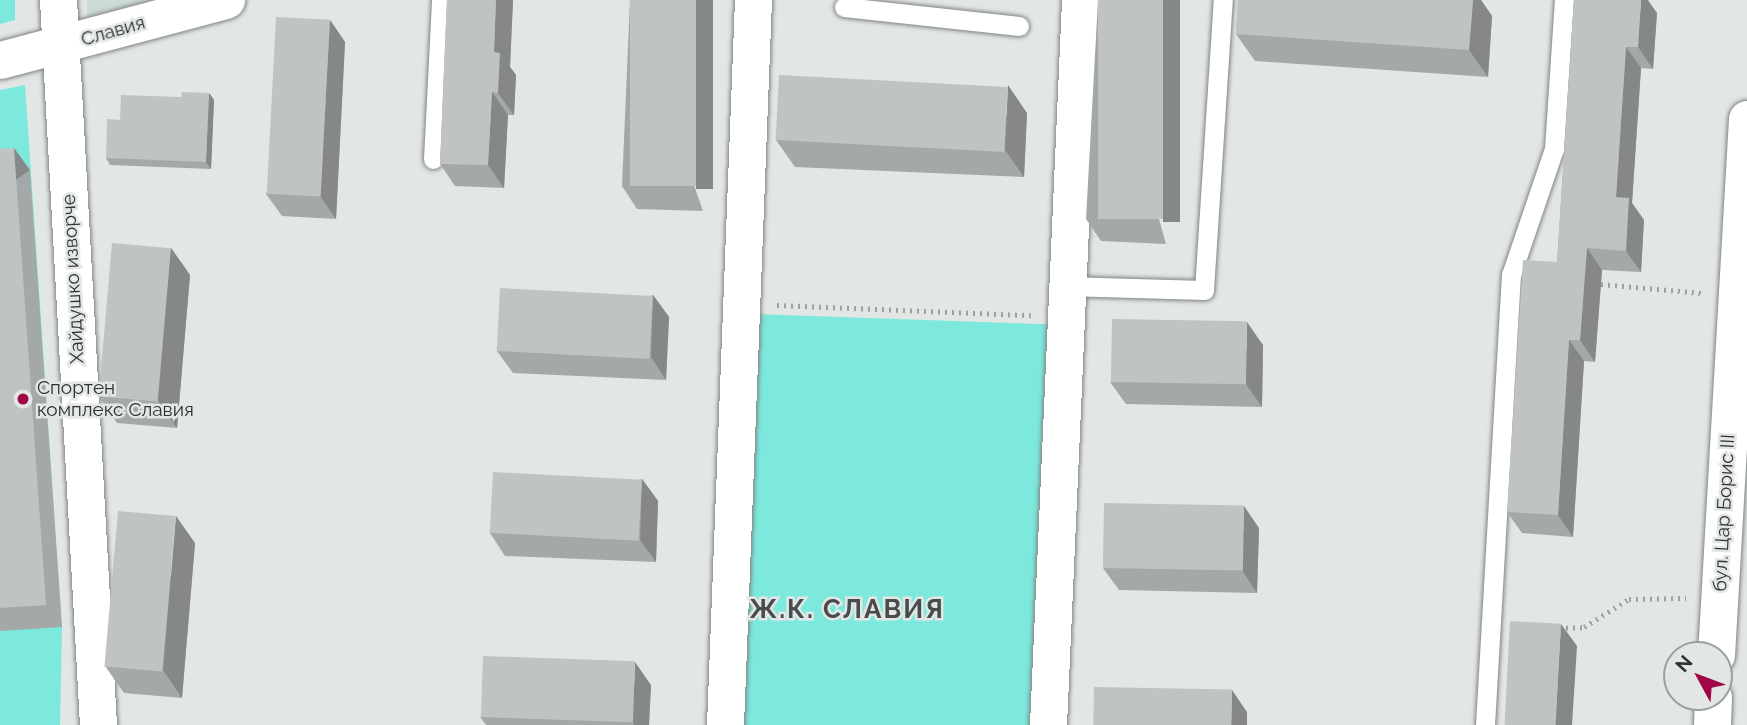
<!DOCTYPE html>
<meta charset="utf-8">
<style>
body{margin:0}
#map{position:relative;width:1747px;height:725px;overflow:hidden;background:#e2e7e6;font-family:Raleway,sans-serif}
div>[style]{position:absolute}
.built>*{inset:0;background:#ccdad8}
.green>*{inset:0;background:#7de8dc;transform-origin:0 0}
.path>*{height:4.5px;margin-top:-2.25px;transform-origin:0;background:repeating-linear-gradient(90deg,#9ea1a1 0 2px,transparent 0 7px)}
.roads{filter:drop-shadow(0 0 2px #808483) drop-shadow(0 0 2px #808483)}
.service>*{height:19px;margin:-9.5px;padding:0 9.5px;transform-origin:9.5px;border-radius:9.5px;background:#fff}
.minor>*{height:37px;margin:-18.5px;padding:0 18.5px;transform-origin:18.5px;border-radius:18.5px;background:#fff}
.wall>*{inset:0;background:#a4a8a8}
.shaded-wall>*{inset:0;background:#868888;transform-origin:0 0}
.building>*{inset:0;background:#bfc3c3;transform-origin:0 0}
.dots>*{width:19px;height:19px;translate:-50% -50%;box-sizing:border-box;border:4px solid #e2e7e6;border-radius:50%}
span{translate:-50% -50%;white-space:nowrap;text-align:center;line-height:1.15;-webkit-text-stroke:5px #e2e7e6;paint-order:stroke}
.street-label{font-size:19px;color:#303131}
.poi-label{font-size:19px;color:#303131}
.left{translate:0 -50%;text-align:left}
.district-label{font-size:26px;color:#484c4c;font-weight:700;letter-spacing:2px}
.north{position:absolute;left:1663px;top:641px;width:70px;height:70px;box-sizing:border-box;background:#e2e7e6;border:2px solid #9b9e9e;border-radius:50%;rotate:311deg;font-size:19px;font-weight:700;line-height:28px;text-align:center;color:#303131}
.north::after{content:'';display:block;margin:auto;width:24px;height:32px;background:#a10747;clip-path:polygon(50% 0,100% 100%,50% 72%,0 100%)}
</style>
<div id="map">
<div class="built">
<div style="clip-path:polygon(87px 0,154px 0,87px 17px)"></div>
</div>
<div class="green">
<div style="clip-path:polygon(0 0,15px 0,15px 20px,0 24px)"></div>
<div style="clip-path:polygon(25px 85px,62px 627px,60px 725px,0 725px,0 90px)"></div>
<div style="left:754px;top:314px;width:298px;height:411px;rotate:2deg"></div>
</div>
<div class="path">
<div style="left:1601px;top:284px;width:101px;rotate:5.1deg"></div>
<div style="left:777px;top:305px;width:254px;rotate:2.3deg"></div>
<div style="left:1559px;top:628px;width:25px;rotate:-2deg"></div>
<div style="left:1584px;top:627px;width:53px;rotate:-31.9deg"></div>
<div style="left:1629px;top:599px;width:57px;rotate:-1deg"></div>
</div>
<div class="roads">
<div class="service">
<div style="left:844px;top:7px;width:176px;rotate:6.2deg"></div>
<div style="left:433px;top:159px;width:159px;rotate:-87.1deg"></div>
<div style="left:1065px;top:286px;width:139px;rotate:1.6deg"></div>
<div style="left:1204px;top:290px;width:291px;rotate:-86.3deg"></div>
<div style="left:1485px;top:725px;width:451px;rotate:-86.7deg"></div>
<div style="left:1511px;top:275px;width:133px;rotate:-71.2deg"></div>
<div style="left:1554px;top:149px;width:149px;rotate:-86.2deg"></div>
</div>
<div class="minor">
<div style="left:58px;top:0;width:726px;rotate:86.84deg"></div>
<div style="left:0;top:60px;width:234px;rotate:-14.9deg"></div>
<div style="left:1716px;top:655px;width:537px;rotate:-86.69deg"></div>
<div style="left:725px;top:725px;width:726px;rotate:-87.79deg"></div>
<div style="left:1048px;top:725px;width:726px;rotate:-87.47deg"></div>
<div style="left:1712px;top:725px;width:28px;rotate:-88deg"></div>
</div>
</div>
<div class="wall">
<div style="clip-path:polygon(447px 0,513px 0,510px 67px,516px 75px,514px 115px,508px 115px,504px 188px,455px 186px,440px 164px)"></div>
<div style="clip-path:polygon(630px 0,703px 211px,637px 209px,622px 186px)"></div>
<div style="clip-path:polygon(1098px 0,1166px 244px,1101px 241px,1086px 219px)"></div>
<div style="clip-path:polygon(1238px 0,1481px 0,1492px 16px,1488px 77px,1255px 61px,1236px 34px)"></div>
<div style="clip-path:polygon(1574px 0,1657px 13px,1653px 69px,1641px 68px,1632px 203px,1644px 220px,1641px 272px,1602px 270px,1595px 362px,1584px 361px,1573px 537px,1522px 533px,1507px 512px,1557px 262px)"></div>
<div style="clip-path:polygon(330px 20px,345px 42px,336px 219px,282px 216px,266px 194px)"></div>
<div style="clip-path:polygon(209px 93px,214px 100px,211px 169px,110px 165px,106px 158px,120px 120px,181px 97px)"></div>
<div style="clip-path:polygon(1027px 113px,1024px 177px,795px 167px,776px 140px)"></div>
<div style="clip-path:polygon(0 149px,30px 170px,62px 627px,0 631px)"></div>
<div style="clip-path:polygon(171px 248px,190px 275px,177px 428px,117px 423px,98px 396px)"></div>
<div style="clip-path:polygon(653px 295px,669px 317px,666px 380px,513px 373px,497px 351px)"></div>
<div style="clip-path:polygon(1263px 345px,1262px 407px,1126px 404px,1110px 382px)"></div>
<div style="clip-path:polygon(642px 479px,658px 501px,656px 562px,505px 556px,490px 533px)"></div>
<div style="clip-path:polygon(1259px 528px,1257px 593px,1119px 590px,1103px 568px)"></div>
<div style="clip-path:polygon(195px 543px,182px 698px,124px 693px,105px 666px)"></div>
<div style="clip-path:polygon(651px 685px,649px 725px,486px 725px,480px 717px)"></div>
</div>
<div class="shaded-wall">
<div style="clip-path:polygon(496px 0,513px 0,510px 67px,516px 75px,514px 115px,498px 93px,494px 52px)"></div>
<div style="left:696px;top:0;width:17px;height:189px"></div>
<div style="left:1163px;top:0;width:17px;height:222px"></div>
<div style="clip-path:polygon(1473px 0,1481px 0,1492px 16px,1488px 77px,1469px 50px)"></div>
<div style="clip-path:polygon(1641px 0,1648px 0,1657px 13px,1653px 69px,1638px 47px)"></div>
<div style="clip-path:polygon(330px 20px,345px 42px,336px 219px,320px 196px)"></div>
<div style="clip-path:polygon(1626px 47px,1641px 68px,1632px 203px,1644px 220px,1641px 272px,1626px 251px,1616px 197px)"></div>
<div style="clip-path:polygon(1008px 85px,1027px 113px,1024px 177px,1005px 150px)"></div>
<div style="clip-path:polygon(492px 92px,508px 115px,504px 188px,488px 165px)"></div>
<div style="clip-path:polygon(209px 93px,214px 100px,211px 169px,206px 162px)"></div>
<div style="left:14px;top:148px;width:27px;height:458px;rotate:54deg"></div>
<div style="clip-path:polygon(171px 248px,190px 275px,177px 428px,158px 401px)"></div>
<div style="clip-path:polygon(1587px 248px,1602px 270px,1595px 362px,1580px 340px)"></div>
<div style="clip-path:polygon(653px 295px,669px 317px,666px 380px,651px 357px)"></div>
<div style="clip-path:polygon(1247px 322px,1263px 345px,1262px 407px,1246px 384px)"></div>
<div style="clip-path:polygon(1569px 340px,1584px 361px,1573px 537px,1558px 515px)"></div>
<div style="clip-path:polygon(642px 479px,658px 501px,656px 562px,640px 540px)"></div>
<div style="clip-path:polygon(1244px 506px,1259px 528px,1257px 593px,1242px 570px)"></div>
<div style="clip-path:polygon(176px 516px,195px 543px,182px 698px,163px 670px)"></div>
<div style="clip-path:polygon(1561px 624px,1577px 646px,1572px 725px,1555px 725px)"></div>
<div style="clip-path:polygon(635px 662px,651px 685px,649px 725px,634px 725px,633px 723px)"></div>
<div style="clip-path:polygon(1232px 690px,1247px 712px,1247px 725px,1231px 725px)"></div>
</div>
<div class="building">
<div style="clip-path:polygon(447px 0,496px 0,494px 52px,500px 53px,498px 93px,492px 92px,488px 165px,440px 164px)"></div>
<div style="left:630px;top:0;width:66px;height:186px"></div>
<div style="left:1098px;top:0;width:65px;height:219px"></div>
<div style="clip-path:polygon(1238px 0,1473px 0,1469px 50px,1236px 34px)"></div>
<div style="clip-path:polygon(1574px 0,1641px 0,1638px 47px,1626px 47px,1616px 197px,1629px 198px,1626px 251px,1587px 248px,1580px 340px,1569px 340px,1558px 515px,1507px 512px,1523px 260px,1557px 262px)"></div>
<div style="left:276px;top:17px;width:54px;height:177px;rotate:3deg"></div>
<div style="left:779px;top:75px;width:229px;height:65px;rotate:3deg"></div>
<div style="clip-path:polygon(182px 92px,209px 93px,206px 162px,106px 158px,107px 119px,120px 120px,121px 95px,181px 97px)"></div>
<div style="clip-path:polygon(14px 148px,46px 605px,0 608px,0 149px)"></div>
<div style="left:112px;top:243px;width:59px;height:154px;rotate:5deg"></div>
<div style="left:500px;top:288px;width:153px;height:63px;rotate:3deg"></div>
<div style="left:1112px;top:319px;width:135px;height:63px;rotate:1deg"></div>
<div style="left:493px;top:472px;width:149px;height:61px;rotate:3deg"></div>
<div style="left:1104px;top:503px;width:140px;height:65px;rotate:1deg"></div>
<div style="left:118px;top:511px;width:58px;height:156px;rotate:5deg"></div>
<div style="left:1510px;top:621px;width:51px;height:104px;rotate:3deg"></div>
<div style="left:483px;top:656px;width:152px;height:61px;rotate:2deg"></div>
<div style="left:1094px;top:687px;width:138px;height:38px;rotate:1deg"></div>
</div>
<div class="dots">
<div style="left:23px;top:399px;background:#a10747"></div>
</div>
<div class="street-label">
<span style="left:113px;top:31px;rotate:-16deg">Славия</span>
<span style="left:73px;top:279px;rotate:-93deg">Хайдушко изворче</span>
<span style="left:1724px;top:513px;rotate:-87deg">бул. Цар Борис III</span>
</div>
<div class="poi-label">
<span class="left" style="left:37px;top:399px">Спортен<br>комплекс Славия</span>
</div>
<div class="district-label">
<span style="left:847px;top:610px">Ж.К. СЛАВИЯ</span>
</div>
<div class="north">N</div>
</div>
